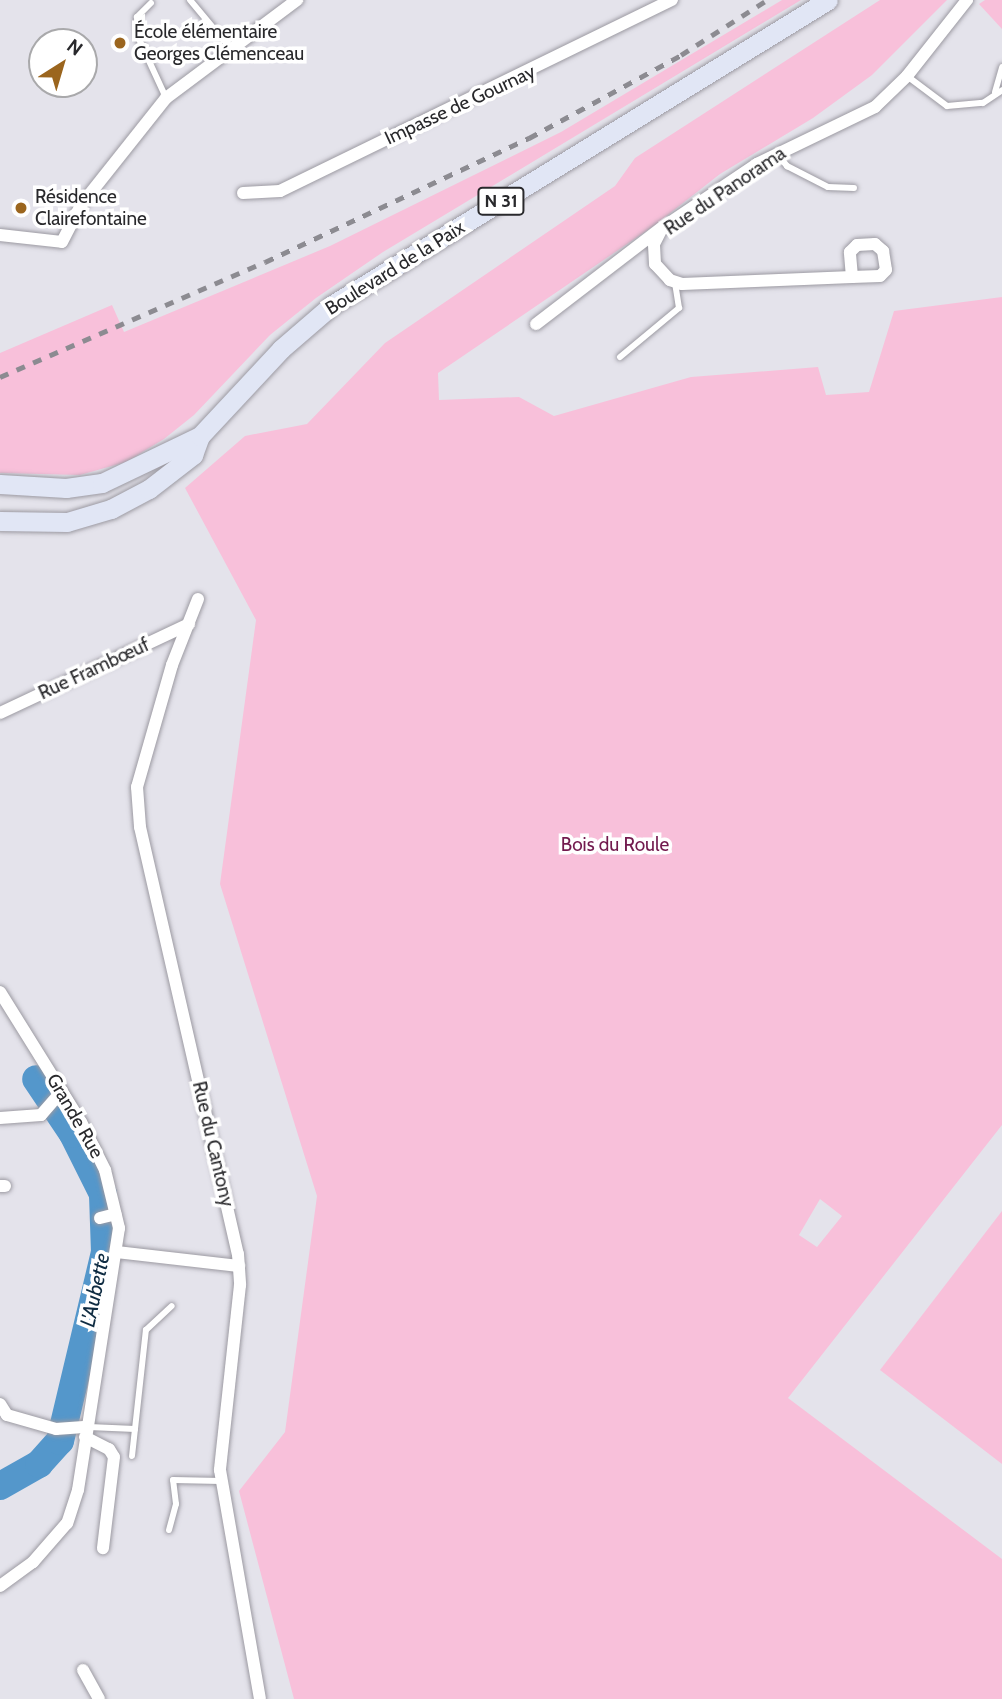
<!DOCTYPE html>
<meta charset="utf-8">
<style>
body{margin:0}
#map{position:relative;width:1002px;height:1699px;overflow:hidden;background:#e4e3eb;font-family:Cabin,sans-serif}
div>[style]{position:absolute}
.green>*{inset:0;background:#f8c0da}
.river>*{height:28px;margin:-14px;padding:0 14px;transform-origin:14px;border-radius:14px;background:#5497cb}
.roads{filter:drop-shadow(0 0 2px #9c9aa2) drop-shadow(0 0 2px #9c9aa2)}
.service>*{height:6px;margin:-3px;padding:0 3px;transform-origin:3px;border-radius:3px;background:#fff}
.minor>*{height:12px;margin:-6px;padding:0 6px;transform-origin:6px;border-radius:6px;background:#fff}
.primary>*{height:19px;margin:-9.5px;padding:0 9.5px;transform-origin:9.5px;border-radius:9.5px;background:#e1e6f5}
.rail>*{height:4.5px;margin-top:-2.25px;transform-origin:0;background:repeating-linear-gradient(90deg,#8c8b91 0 9px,transparent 0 18px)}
.dots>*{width:19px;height:19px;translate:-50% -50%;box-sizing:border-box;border:4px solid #fff;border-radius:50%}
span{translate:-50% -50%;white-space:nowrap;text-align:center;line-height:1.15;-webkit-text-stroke:7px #fff;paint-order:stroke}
.shield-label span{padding:2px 5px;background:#fff;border:2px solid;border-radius:5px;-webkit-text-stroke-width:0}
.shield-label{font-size:18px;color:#29292c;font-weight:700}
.poi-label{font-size:19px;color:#29292c}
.left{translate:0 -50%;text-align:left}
.street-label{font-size:19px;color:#29292c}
.park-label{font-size:19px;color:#721a4e}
.water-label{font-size:21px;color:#0f2c42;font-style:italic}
.north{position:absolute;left:28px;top:28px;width:70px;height:70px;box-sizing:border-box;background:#fff;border:2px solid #a9a9ab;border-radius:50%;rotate:37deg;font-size:19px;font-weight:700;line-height:28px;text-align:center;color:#29292c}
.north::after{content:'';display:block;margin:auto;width:24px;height:32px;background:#9b651e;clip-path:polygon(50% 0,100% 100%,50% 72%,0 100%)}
</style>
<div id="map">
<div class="green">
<div style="clip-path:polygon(782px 0,801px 0,383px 252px,316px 298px,270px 335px,194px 415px,164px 439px,126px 462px,80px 475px,0 473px,0 353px,112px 305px,124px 332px,330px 246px,561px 132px)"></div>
<div style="clip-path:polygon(evenodd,880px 0,947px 0,872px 75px,813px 118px,720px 174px,655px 225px,438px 373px,439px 400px,519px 397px,554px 416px,691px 377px,818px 367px,826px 395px,869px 392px,894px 311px,1002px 297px,1002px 1125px,788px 1398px,1002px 1559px,1002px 1699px,294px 1699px,239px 1491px,285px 1432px,317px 1196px,220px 884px,256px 620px,185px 488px,245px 436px,307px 424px,385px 343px,615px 186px,635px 158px,880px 0,820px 1199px,842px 1216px,817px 1247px,799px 1235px,820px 1199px)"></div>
<div style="clip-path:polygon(985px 0,1002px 0,1002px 29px,979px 4px)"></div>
<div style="clip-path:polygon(1002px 1211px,1002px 1464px,880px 1370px)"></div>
</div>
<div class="river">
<div style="left:0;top:1486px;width:45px;rotate:-29.4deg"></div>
<div style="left:39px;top:1464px;width:31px;rotate:-48deg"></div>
<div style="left:60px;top:1441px;width:194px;rotate:-76.6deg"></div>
<div style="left:105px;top:1252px;width:58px;rotate:-92deg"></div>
<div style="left:103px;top:1194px;width:67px;rotate:-116.6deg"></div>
<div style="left:73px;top:1134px;width:66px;rotate:-123.9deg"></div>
</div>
<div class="roads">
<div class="service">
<div style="left:190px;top:0;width:64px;rotate:50.1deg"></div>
<div style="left:151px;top:3px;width:20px;rotate:135deg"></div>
<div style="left:137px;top:17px;width:20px;rotate:87deg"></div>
<div style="left:138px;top:37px;width:67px;rotate:65.3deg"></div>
<div style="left:907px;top:76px;width:50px;rotate:36.9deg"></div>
<div style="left:947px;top:106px;width:36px;rotate:-5deg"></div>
<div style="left:983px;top:103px;width:23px;rotate:-34deg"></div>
<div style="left:995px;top:92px;width:26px;rotate:-74deg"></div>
<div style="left:777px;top:154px;width:16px;rotate:50deg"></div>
<div style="left:787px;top:166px;width:46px;rotate:27.1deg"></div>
<div style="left:828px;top:187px;width:26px;rotate:2deg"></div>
<div style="left:620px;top:357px;width:77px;rotate:-39.7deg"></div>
<div style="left:679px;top:308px;width:26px;rotate:-99deg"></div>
<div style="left:89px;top:1427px;width:46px;rotate:2.5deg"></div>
<div style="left:132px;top:1456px;width:127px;rotate:-83.7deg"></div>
<div style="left:146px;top:1330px;width:35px;rotate:-43deg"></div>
<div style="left:169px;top:1530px;width:27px;rotate:-75deg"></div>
<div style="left:176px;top:1504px;width:24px;rotate:-97deg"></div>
<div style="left:173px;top:1480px;width:48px;rotate:1.2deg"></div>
</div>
<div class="minor">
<div style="left:243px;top:193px;width:37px;rotate:-3deg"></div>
<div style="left:280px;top:191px;width:436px;rotate:-26deg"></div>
<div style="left:0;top:235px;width:62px;rotate:6.4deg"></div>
<div style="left:62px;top:242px;width:42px;rotate:-62.8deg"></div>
<div style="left:81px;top:205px;width:137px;rotate:-51.5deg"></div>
<div style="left:166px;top:98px;width:164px;rotate:-36.8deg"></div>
<div style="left:852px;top:277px;width:25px;rotate:-95deg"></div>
<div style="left:850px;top:252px;width:10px;rotate:-45deg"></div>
<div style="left:857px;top:245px;width:18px;rotate:-3deg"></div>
<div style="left:875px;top:244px;width:11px;rotate:41deg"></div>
<div style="left:883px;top:251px;width:19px;rotate:81deg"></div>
<div style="left:886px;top:270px;width:8px;rotate:135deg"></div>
<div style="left:880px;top:276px;width:28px;rotate:178deg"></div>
<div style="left:852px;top:277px;width:170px;rotate:177.6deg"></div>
<div style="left:682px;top:284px;width:13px;rotate:-162deg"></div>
<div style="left:670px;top:280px;width:22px;rotate:-133deg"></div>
<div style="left:655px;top:264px;width:20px;rotate:-93deg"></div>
<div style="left:654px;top:244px;width:18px;rotate:-63deg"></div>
<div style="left:662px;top:228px;width:115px;rotate:-34deg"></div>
<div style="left:757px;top:164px;width:131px;rotate:-25.8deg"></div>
<div style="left:875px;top:107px;width:45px;rotate:-44.1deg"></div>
<div style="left:907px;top:76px;width:97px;rotate:-51.7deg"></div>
<div style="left:536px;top:324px;width:158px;rotate:-37.5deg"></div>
<div style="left:198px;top:599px;width:71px;rotate:111.5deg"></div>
<div style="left:172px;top:665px;width:127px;rotate:106deg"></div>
<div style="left:137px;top:787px;width:40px;rotate:85.7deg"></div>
<div style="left:140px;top:827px;width:438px;rotate:77.1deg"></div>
<div style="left:238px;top:1254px;width:31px;rotate:86deg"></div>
<div style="left:240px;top:1285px;width:186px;rotate:96.2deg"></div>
<div style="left:220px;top:1470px;width:232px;rotate:80.1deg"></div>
<div style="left:0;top:713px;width:209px;rotate:-25.2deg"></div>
<div style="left:0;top:992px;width:153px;rotate:58.1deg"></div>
<div style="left:81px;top:1122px;width:54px;rotate:63.4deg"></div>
<div style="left:105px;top:1170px;width:60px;rotate:76.4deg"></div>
<div style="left:119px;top:1228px;width:265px;rotate:98.9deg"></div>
<div style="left:78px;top:1490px;width:35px;rotate:108deg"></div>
<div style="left:67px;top:1523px;width:52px;rotate:131.1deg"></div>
<div style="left:33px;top:1562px;width:41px;rotate:144deg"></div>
<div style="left:0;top:1118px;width:41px;rotate:-4.2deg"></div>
<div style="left:41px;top:1115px;width:32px;rotate:-49deg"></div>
<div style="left:0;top:1186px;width:5px"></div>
<div style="left:100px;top:1218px;width:16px;rotate:-14deg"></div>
<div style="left:116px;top:1252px;width:124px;rotate:6.5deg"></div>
<div style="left:0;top:1404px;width:13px;rotate:58deg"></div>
<div style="left:7px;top:1415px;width:51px;rotate:15.9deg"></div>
<div style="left:56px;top:1429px;width:31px;rotate:-4deg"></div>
<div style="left:85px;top:1437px;width:27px;rotate:27deg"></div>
<div style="left:109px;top:1449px;width:9px;rotate:58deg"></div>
<div style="left:114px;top:1457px;width:92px;rotate:96.9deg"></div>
<div style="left:83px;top:1670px;width:33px;rotate:61deg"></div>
</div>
<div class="primary">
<div style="left:0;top:484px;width:66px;rotate:3.5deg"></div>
<div style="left:66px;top:488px;width:36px;rotate:-8deg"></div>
<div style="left:102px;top:483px;width:109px;rotate:-25.6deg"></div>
<div style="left:0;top:521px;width:67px;rotate:0.9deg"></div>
<div style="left:67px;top:522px;width:46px;rotate:-16.5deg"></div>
<div style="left:111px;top:509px;width:43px;rotate:-27.8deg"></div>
<div style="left:149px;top:489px;width:56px;rotate:-37.7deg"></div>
<div style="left:193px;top:455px;width:20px;rotate:-70deg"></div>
<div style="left:200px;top:436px;width:119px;rotate:-47deg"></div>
<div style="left:281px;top:349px;width:67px;rotate:-40.8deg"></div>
<div style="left:332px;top:305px;width:582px;rotate:-31.59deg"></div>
</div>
</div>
<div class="rail">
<div style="left:0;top:377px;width:289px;rotate:-23.5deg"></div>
<div style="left:265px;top:262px;width:292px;rotate:-25.2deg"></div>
<div style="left:529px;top:138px;width:173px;rotate:-28.6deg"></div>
<div style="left:681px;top:55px;width:102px;rotate:-32.6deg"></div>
</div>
<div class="dots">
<div style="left:120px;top:43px;background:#9b651e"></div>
<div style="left:21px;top:208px;background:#9b651e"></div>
</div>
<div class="shield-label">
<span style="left:501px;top:201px">N 31</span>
</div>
<div class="poi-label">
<span class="left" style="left:134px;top:43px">École élémentaire<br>Georges Clémenceau</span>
<span class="left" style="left:35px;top:208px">Résidence<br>Clairefontaine</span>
</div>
<div class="street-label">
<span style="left:460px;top:105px;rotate:-25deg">Impasse de Gournay</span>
<span style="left:725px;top:191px;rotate:-34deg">Rue du Panorama</span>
<span style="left:395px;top:268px;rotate:-32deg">Boulevard de la Paix</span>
<span style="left:94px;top:669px;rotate:-25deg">Rue Frambœuf</span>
<span style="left:75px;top:1116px;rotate:60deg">Grande Rue</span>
<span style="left:213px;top:1144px;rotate:77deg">Rue du Cantony</span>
</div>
<div class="park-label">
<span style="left:615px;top:845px">Bois du Roule</span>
</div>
<div class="water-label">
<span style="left:95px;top:1290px;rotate:-78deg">L'Aubette</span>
</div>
<div class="north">N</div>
</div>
